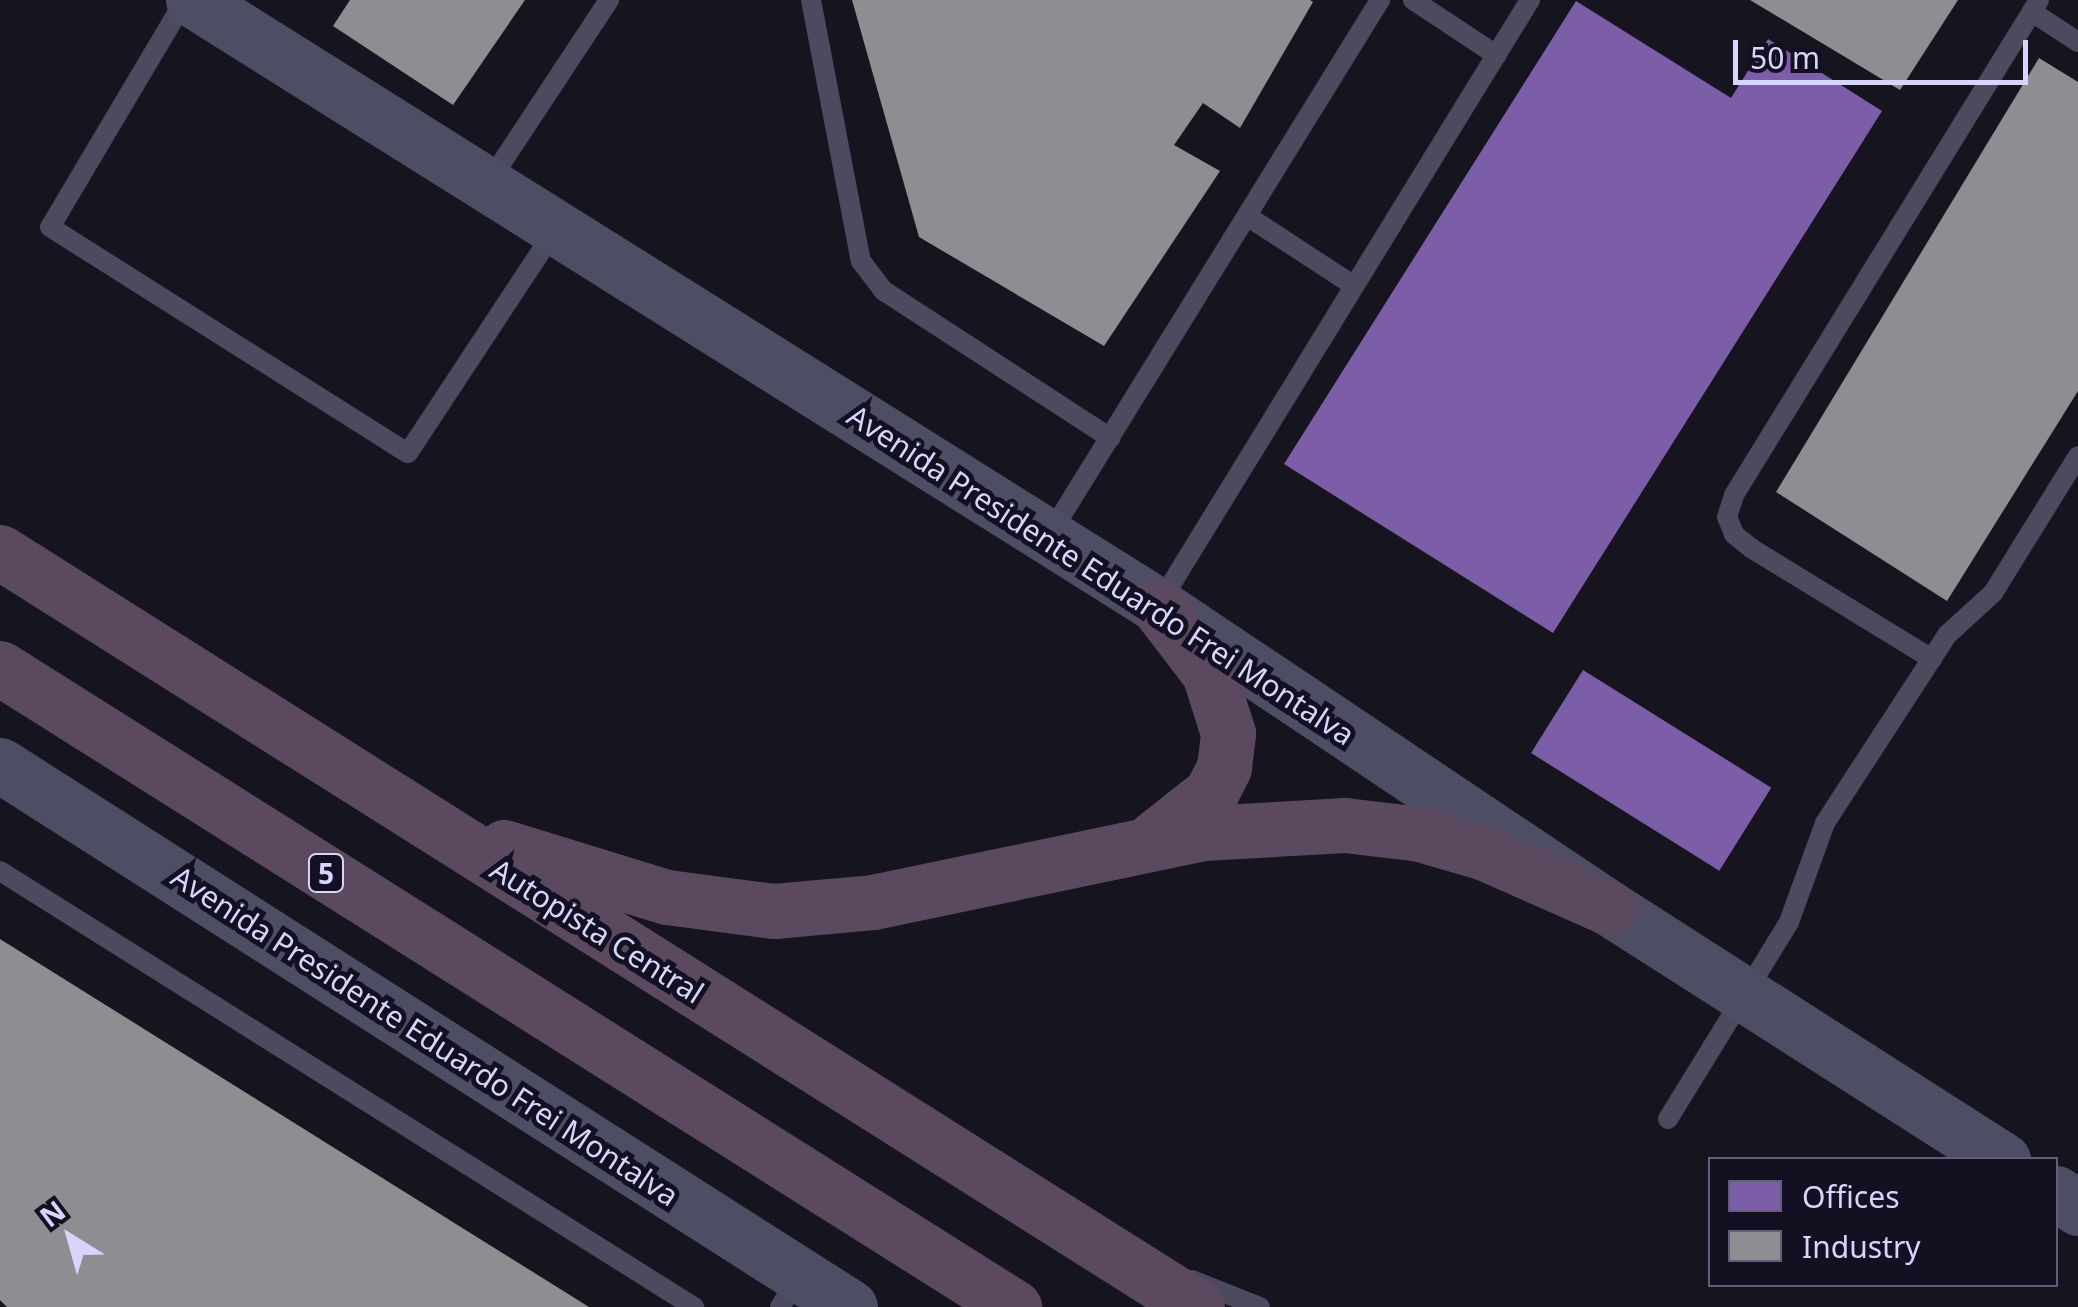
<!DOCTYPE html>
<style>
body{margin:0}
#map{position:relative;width:2078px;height:1307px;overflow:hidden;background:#16141e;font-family:"Noto Sans",sans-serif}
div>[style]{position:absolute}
.offices>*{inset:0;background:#7b5ea7;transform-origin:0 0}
.industry>*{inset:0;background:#8d8d92}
.service>*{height:20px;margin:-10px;padding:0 10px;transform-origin:10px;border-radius:10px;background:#4b4a5e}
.secondary>*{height:55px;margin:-27.5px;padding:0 27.5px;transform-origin:27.5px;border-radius:27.5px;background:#4d4d64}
.motorway>*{height:55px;margin:-27.5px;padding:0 27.5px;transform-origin:27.5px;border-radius:27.5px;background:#5b4a5f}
span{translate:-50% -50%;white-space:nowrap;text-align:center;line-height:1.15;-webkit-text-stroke:10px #131022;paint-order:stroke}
.shield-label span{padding:2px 8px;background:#131022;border:2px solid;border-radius:8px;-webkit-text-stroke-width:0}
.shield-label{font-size:28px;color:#d9d4fb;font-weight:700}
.street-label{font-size:30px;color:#d9d4fb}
.legend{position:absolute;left:1708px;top:1157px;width:350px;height:130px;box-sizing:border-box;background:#131022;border:2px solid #625e79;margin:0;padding:12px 18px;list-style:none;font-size:30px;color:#d9d4fb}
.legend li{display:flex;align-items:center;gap:20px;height:50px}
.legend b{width:50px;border:2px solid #625e79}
.north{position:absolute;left:20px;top:1187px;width:100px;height:100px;-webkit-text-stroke:8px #131022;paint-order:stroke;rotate:323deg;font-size:28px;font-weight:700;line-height:40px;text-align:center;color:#d9d4fb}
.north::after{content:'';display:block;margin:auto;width:35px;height:45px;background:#d9d4fb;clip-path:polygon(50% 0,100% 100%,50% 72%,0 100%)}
.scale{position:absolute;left:1733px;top:40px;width:295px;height:45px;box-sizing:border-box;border:5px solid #d9d4fb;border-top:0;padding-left:12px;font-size:30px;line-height:35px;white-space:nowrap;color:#d9d4fb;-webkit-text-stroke:8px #131022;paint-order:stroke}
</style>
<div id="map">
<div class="offices">
<div style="clip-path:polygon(1576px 1px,1731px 98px,1768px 39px,1882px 111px,1553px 633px,1284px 464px)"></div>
<div style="left:1583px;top:670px;width:222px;height:98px;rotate:32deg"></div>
</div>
<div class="industry">
<div style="clip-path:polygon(350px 0,525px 0,453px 105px,333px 26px)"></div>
<div style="clip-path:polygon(852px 0,1310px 0,1313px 2px,1240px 128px,1203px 103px,1174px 145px,1220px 171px,1104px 346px,919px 237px)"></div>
<div style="clip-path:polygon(1750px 0,1958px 0,1900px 90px)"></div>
<div style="clip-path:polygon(2039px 58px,2078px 82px,2078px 391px,1947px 601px,1776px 492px)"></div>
<div style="clip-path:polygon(0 939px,589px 1307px,7px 1307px,0 1300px)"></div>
</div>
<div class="service">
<div style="left:185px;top:0;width:264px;rotate:120.7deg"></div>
<div style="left:50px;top:227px;width:423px;rotate:32.3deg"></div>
<div style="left:408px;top:453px;width:267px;rotate:-56.6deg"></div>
<div style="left:811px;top:0;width:266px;rotate:79.2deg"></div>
<div style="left:861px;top:261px;width:38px;rotate:53deg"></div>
<div style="left:884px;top:291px;width:270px;rotate:33deg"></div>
<div style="left:1413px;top:0;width:100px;rotate:33.5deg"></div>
<div style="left:2032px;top:12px;width:55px;rotate:33.1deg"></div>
<div style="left:487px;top:185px;width:222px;rotate:-56.6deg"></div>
<div style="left:1247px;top:216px;width:126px;rotate:33.1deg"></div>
<div style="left:1050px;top:534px;width:628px;rotate:-58.28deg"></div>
<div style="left:1159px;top:604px;width:709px;rotate:-58.44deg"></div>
<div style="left:1932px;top:659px;width:212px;rotate:-148.5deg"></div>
<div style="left:1751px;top:548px;width:22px;rotate:-141deg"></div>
<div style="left:1734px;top:534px;width:18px;rotate:-112deg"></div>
<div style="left:1727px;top:517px;width:23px;rotate:-72deg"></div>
<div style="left:1734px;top:495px;width:581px;rotate:-58.36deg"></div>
<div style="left:0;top:871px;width:820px;rotate:32.14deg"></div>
<div style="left:1668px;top:1119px;width:231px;rotate:-58.4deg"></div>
<div style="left:1789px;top:922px;width:105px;rotate:-70deg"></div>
<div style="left:1825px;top:823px;width:224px;rotate:-57deg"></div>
<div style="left:1947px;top:635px;width:62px;rotate:-42.4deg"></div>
<div style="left:1993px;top:593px;width:161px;rotate:-58.2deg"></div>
<div style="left:1192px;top:1280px;width:73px;rotate:21.7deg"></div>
<div style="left:780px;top:1307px;width:36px;rotate:-58deg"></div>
</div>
<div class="secondary">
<div style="left:193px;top:0;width:1138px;rotate:32.11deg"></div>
<div style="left:1157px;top:605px;width:544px;rotate:33.84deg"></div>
<div style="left:1609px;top:908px;width:468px;rotate:32.6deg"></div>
<div style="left:0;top:765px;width:1008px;rotate:32.52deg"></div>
<div style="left:2056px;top:1193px;width:27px;rotate:34deg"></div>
</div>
<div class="motorway">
<div style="left:0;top:552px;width:1415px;rotate:32.24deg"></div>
<div style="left:0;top:668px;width:1199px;rotate:32.22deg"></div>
<div style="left:1154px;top:838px;width:73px;rotate:-38.3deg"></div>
<div style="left:1211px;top:793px;width:29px;rotate:-63deg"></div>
<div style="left:1224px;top:767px;width:34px;rotate:-83deg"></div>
<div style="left:1228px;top:733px;width:63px;rotate:-107.6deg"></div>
<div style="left:1209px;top:673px;width:86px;rotate:-127.4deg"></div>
<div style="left:504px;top:847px;width:170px;rotate:17.1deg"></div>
<div style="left:667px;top:897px;width:108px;rotate:7.5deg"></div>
<div style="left:774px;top:911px;width:99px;rotate:-5.2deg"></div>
<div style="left:873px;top:902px;width:337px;rotate:-11.8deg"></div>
<div style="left:1203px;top:833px;width:142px;rotate:-3.2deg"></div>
<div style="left:1345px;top:825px;width:76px;rotate:6.8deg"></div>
<div style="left:1420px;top:834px;width:68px;rotate:16.3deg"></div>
<div style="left:1485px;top:853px;width:136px;rotate:23.9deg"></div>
</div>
<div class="shield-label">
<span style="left:326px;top:873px">5</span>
</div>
<div class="street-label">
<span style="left:1101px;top:575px;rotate:33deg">Avenida Presidente Eduardo Frei Montalva</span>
<span style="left:597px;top:931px;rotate:32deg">Autopista Central</span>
<span style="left:425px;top:1036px;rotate:33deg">Avenida Presidente Eduardo Frei Montalva</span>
</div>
<ul class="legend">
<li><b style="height:28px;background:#7b5ea7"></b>Offices</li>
<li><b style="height:28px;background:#8d8d92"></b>Industry</li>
</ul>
<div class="north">N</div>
<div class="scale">50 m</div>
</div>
